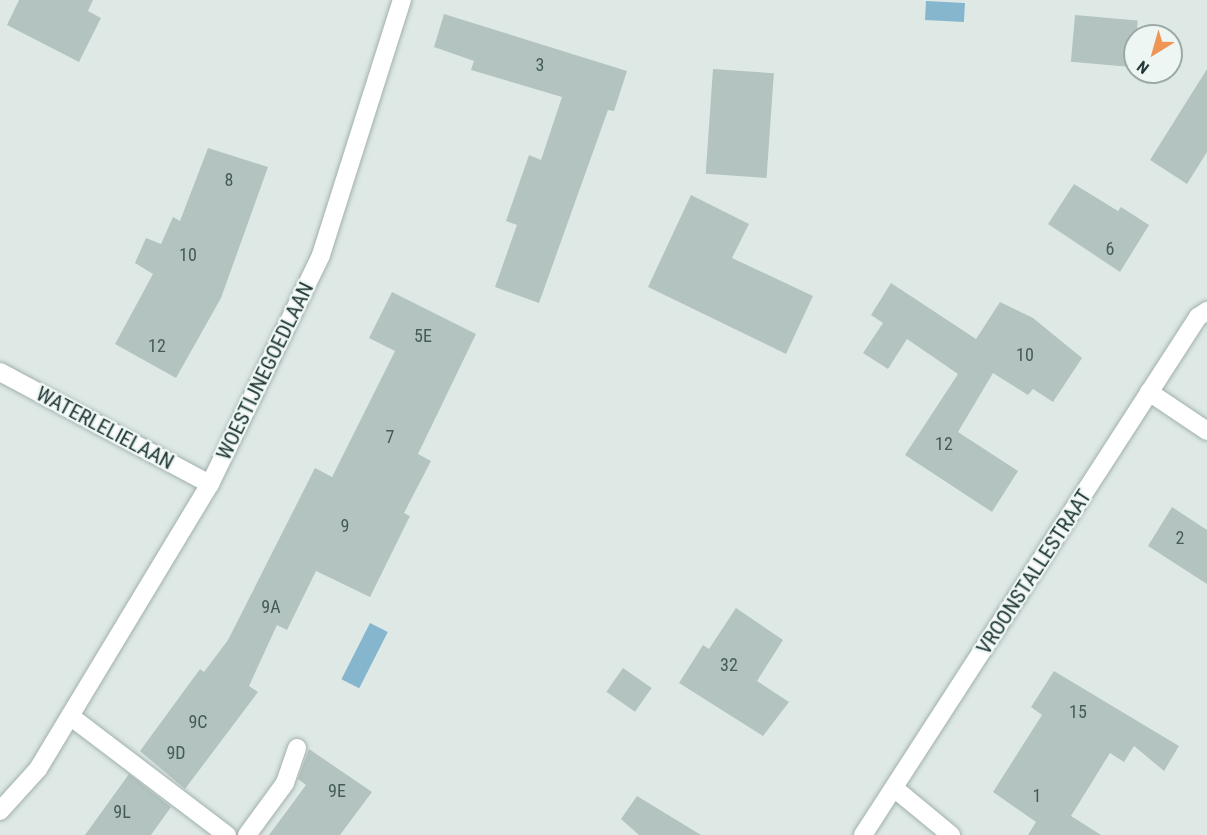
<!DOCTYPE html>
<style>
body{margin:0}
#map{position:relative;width:1207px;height:835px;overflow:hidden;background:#dee9e6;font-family:"Roboto Condensed",sans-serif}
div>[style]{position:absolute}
.water>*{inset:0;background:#86b6ce;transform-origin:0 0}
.building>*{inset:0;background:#b3c4c0;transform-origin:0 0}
.roads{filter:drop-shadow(0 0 2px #a1b0ae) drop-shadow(0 0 2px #a1b0ae)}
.minor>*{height:18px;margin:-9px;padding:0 9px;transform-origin:9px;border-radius:9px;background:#fff}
span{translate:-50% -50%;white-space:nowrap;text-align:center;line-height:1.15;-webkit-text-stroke:4.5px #eef6f3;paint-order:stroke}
.number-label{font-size:18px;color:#455b58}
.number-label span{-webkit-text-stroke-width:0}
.street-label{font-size:21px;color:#203836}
.north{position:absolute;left:1123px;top:24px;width:60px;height:60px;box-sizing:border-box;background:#eef6f3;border:2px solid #9caaa7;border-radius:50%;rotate:217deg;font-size:16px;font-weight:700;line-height:24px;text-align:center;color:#203836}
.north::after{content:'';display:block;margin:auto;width:21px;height:27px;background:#ef9656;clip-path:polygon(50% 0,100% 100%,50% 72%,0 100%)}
</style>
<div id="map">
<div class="water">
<div style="left:926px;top:1px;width:39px;height:19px;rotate:3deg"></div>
<div style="left:370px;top:623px;width:20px;height:63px;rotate:27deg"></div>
</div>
<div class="building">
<div style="clip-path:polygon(19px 0,93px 0,88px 11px,101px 18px,79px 62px,7px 25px)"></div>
<div style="clip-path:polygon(444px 14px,627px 71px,614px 111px,608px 110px,539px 303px,495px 287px,517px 225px,506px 221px,529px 155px,541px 160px,562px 97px,471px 70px,474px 61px,434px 47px)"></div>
<div style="left:1075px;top:15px;width:63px;height:47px;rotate:5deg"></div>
<div style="left:713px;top:69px;width:61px;height:105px;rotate:4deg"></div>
<div style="clip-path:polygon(1207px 69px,1207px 152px,1187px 184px,1150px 160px)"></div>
<div style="clip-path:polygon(208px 148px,268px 167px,221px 298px,176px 378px,115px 344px,153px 274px,135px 263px,146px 238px,161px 244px,173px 217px,180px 221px)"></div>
<div style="clip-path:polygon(1074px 184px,1118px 211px,1121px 207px,1149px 225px,1120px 272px,1048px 224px)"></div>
<div style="clip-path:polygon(691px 195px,749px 224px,732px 258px,813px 296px,786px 354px,648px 287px)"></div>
<div style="clip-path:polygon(891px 283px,976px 339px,1000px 302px,1033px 318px,1082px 358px,1053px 402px,1033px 389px,1028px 395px,993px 373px,958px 432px,1018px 471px,992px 512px,905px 455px,958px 374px,907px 339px,888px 369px,863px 353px,883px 323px,871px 315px)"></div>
<div style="clip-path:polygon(392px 292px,476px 334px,418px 454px,431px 461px,404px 513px,410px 516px,370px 597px,316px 571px,287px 630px,277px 625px,249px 686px,258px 692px,185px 789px,140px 751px,200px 669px,204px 672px,228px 640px,315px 468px,332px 477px,395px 351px,369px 338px)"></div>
<div style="clip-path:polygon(1172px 507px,1207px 530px,1207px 584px,1148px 546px)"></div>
<div style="clip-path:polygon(736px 608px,783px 640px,757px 681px,789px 702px,763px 736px,679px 683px,703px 645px,709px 649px)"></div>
<div style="left:623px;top:668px;width:35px;height:29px;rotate:35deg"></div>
<div style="clip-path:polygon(1054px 671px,1179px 746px,1164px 771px,1134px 746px,1124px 762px,1110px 753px,1071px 816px,1101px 835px,1028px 835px,1036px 822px,993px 792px,1042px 715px,1031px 707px)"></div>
<div style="clip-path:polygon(309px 749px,372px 792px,340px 835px,269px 835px,306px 785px,298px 779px)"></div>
<div style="clip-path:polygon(129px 774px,171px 807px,151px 835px,85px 835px)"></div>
<div style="clip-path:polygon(637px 796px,701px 835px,639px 835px,621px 819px)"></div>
</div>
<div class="roads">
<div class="minor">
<div style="left:0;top:372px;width:238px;rotate:28.1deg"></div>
<div style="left:1149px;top:392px;width:70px;rotate:33.9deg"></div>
<div style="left:70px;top:716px;width:197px;rotate:37.2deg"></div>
<div style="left:894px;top:788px;width:74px;rotate:39.5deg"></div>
<div style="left:0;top:811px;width:57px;rotate:-47.9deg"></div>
<div style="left:38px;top:769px;width:333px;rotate:-58.9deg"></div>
<div style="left:210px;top:484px;width:254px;rotate:-64.1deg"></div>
<div style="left:321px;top:255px;width:268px;rotate:-72.4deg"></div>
<div style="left:247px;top:835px;width:64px;rotate:-53.8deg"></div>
<div style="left:285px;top:783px;width:37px;rotate:-71deg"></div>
<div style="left:863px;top:835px;width:617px;rotate:-57.11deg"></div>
<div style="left:1198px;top:317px;width:11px;rotate:-34deg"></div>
</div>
</div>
<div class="number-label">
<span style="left:540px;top:65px">3</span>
<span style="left:229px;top:180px">8</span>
<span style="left:1110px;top:249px">6</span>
<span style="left:188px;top:255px">10</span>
<span style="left:423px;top:336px">5E</span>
<span style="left:157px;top:346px">12</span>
<span style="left:1025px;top:355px">10</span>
<span style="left:390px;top:437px">7</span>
<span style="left:944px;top:444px">12</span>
<span style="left:345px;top:526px">9</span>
<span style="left:1180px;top:538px">2</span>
<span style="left:271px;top:607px">9A</span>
<span style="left:729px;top:665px">32</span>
<span style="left:1078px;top:712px">15</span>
<span style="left:198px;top:722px">9C</span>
<span style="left:176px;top:753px">9D</span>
<span style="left:337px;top:791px">9E</span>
<span style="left:1037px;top:796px">1</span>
<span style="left:122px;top:812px">9L</span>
</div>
<div class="street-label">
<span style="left:265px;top:371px;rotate:-64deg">WOESTIJNEGOEDLAAN</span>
<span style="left:105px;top:428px;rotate:28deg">WATERLELIELAAN</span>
<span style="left:1034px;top:572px;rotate:-57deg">VROONSTALLESTRAAT</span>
</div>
<div class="north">N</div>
</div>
